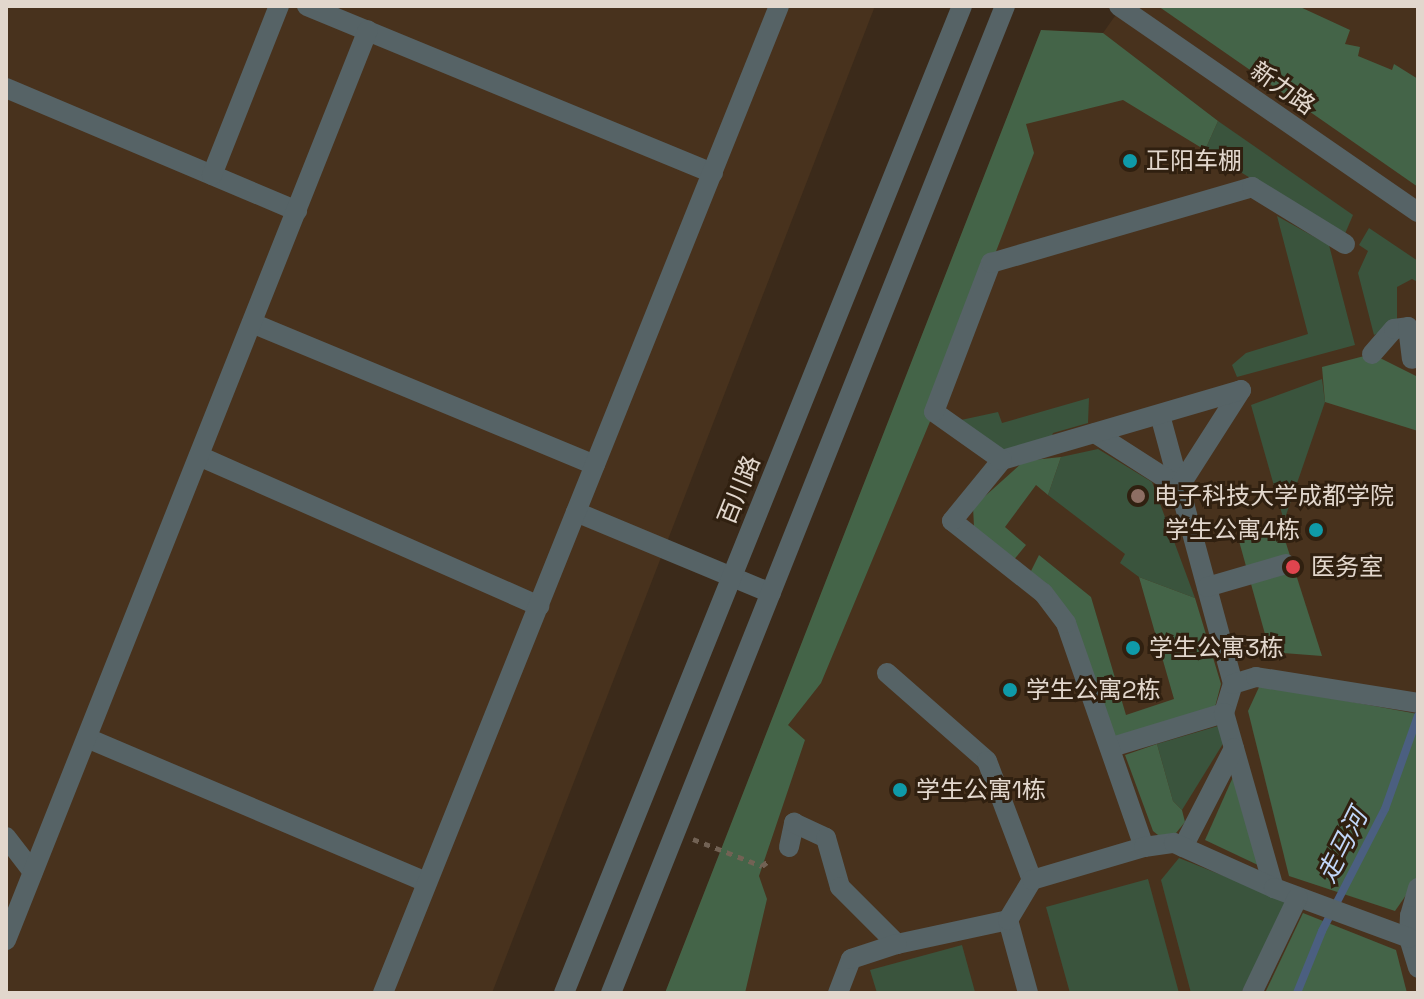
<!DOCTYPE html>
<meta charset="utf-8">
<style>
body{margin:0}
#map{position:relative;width:1424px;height:999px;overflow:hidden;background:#3b2a1a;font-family:"Space Grotesk","Noto Sans SC",sans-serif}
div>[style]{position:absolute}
.built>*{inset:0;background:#48321d}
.green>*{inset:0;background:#3a543d}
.forest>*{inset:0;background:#446448}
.stream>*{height:8px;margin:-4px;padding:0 4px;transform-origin:4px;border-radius:4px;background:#4b5f80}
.path>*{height:5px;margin-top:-2.5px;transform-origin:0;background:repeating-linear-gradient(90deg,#726254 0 6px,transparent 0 12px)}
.minor>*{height:20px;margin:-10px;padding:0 10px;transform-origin:10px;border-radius:10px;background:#566366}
.dots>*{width:22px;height:22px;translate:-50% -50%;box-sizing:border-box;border:4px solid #302010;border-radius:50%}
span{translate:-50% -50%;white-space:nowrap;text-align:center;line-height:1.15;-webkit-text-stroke:6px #302010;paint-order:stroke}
.street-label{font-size:24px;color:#e2d7cd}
.poi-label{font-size:24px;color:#e2d7cd}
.left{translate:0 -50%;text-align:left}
.right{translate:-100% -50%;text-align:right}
.water-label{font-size:26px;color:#c1d6f9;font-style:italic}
.frame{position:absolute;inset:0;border:8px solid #e2d7cd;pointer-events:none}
</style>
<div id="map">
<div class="built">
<div style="clip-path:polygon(6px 6px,875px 6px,492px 993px,6px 993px)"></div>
<div style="clip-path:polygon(1122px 6px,1418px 6px,1418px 993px,665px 993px,1041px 30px,1103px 33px)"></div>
</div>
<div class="green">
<div style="clip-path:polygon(1218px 121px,1353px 215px,1344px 236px,1205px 150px)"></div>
<div style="clip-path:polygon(1277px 216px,1329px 245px,1355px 345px,1237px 377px,1232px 365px,1246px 353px,1308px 334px)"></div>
<div style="clip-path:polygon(1369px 228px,1418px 261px,1418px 282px,1412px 279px,1397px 287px,1397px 323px,1374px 335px,1358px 273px,1368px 251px,1359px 245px)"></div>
<div style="clip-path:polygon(1322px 379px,1325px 402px,1284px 521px,1251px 405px)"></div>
<div style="clip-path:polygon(1089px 398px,1088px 423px,1053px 433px,1048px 446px,1014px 457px,961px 420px,998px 412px,1002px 423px)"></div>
<div style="clip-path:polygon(1098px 449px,1152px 482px,1195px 598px,1139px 577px,1120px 563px,1125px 554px,1048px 495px,1061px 457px)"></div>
<div style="clip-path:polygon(1218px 726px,1224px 742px,1182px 810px,1173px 801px,1157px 744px)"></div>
<div style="clip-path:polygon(1179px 858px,1289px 902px,1241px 993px,1191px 993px,1161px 880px)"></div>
<div style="clip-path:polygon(1148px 879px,1179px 993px,1070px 993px,1046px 907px)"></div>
<div style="clip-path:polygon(962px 945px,975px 992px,877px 993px,870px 970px)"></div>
</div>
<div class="forest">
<div style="clip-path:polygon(1158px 6px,1298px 6px,1350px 30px,1345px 44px,1360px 47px,1358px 56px,1392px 70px,1394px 64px,1418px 79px,1418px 187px)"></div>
<div style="clip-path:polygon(1041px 30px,1103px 33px,1218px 121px,1205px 150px,1123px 100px,1026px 124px,1034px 153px,934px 412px,821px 683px,788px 725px,805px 740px,759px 876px,767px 899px,745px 993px,665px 993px)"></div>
<div style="clip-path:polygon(1372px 354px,1418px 377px,1418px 431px,1325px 402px,1322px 367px)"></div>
<div style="clip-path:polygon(1061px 457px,1048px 495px,1036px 485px,1005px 527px,1026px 545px,1012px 562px,974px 527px,973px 507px,1024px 461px)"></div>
<div style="clip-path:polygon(1276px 533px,1284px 537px,1322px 656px,1270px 652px,1239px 541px)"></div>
<div style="clip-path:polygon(1039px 555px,1091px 597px,1126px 715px,1174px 699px,1139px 577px,1195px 598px,1221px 684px,1215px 707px,1112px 741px,1075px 628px,1029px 575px)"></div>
<div style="clip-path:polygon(1260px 685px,1418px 714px,1418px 878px,1395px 911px,1289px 876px,1248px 711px)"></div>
<div style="clip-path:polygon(1157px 744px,1173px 801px,1182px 810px,1185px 822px,1176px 833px,1163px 839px,1153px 831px,1125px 755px)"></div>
<div style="clip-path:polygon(1233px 777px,1260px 866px,1205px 840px)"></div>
<div style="clip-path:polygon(1303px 913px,1396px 950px,1407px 993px,1265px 993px)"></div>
</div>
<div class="stream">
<div style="left:1297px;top:993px;width:67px;rotate:-68deg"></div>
<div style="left:1322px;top:931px;width:137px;rotate:-62.7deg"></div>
<div style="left:1385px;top:809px;width:99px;rotate:-70.5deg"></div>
</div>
<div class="path">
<div style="left:693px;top:839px;width:74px;rotate:21.4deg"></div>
<div style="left:762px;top:866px;width:11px;rotate:-38deg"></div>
</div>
<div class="minor">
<div style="left:307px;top:6px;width:439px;rotate:22.4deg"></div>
<div style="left:1119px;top:6px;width:363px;rotate:34.6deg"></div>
<div style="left:6px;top:88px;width:316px;rotate:22.9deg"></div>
<div style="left:212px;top:175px;width:182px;rotate:-68.4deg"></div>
<div style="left:252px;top:323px;width:371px;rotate:22.5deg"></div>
<div style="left:1372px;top:354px;width:33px;rotate:-49deg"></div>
<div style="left:1394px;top:329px;width:14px;rotate:-8deg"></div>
<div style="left:1408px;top:327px;width:32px;rotate:83deg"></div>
<div style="left:1160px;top:415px;width:279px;rotate:74.8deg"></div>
<div style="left:1095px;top:433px;width:100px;rotate:32.7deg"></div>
<div style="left:1179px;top:487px;width:115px;rotate:-57.4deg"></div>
<div style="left:199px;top:456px;width:372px;rotate:23.8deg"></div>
<div style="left:1002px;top:460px;width:249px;rotate:-16.3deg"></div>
<div style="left:576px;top:512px;width:211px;rotate:22.6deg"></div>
<div style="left:1207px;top:587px;width:82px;rotate:-16.2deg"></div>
<div style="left:887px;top:673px;width:133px;rotate:41.3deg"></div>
<div style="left:987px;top:761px;width:127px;rotate:69.3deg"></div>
<div style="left:1224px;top:713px;width:30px;rotate:-73deg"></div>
<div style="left:1233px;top:684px;width:24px;rotate:-17deg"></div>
<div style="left:1256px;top:677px;width:164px;rotate:9.1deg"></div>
<div style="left:87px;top:738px;width:369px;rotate:23deg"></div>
<div style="left:1112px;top:747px;width:117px;rotate:-16.9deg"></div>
<div style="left:1224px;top:713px;width:182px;rotate:74.1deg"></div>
<div style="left:6px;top:837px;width:44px;rotate:52.4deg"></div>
<div style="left:789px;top:847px;width:25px;rotate:-78deg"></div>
<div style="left:794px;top:823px;width:35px;rotate:25deg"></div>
<div style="left:826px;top:838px;width:51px;rotate:74.1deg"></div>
<div style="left:840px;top:887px;width:81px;rotate:45deg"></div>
<div style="left:897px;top:944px;width:114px;rotate:-12.2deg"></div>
<div style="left:1144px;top:847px;width:237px;rotate:-109.2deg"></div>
<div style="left:1066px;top:623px;width:38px;rotate:-127deg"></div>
<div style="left:1043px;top:593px;width:116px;rotate:-141.6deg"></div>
<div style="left:952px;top:521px;width:79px;rotate:-50.7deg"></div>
<div style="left:1002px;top:460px;width:83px;rotate:-144.8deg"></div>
<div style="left:934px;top:412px;width:160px;rotate:-69.1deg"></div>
<div style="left:991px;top:263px;width:272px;rotate:-16.2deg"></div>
<div style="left:1252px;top:187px;width:109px;rotate:31.5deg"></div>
<div style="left:1183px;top:847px;width:111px;rotate:-62.7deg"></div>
<div style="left:1418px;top:888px;width:29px;rotate:106deg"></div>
<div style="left:1410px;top:916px;width:22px;rotate:93deg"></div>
<div style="left:1409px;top:938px;width:31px;rotate:73deg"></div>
<div style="left:6px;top:940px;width:979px;rotate:-68.31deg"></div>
<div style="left:383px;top:993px;width:1063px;rotate:-68.14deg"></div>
<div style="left:564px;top:993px;width:1064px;rotate:-68.04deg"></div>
<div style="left:611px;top:993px;width:1063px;rotate:-68.24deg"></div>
<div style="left:838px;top:993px;width:36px;rotate:-69deg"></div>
<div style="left:851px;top:959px;width:48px;rotate:-18.1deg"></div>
<div style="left:1028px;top:993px;width:76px;rotate:-105.3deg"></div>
<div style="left:1008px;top:920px;width:47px;rotate:-59deg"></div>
<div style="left:1032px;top:880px;width:117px;rotate:-16.4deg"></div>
<div style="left:1144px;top:847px;width:30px;rotate:-8deg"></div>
<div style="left:1174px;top:843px;width:110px;rotate:24.2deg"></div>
<div style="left:1274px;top:888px;width:144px;rotate:20.3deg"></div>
<div style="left:1252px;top:993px;width:106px;rotate:-64.4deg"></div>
</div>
<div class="dots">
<div style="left:1130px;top:161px;background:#0f9aa8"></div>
<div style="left:1138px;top:496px;background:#8d6e63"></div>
<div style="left:1316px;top:530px;background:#0f9aa8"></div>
<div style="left:1293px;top:567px;background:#e0444e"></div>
<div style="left:1133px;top:648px;background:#0f9aa8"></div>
<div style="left:1010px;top:690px;background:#0f9aa8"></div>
<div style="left:900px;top:790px;background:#0f9aa8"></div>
</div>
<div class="street-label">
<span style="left:1283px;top:88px;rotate:35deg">新力路</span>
<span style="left:739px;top:490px;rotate:-68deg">百川路</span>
</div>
<div class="poi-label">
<span class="left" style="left:1146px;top:161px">正阳车棚</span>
<span class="left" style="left:1154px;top:496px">电子科技大学成都学院</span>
<span class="right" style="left:1300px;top:530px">学生公寓4栋</span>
<span class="left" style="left:1311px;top:567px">医务室</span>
<span class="left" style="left:1149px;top:648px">学生公寓3栋</span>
<span class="left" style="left:1026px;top:690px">学生公寓2栋</span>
<span class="left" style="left:916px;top:790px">学生公寓1栋</span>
</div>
<div class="water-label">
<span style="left:1343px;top:846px;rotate:-63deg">走马河</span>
</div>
<div class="frame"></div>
</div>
